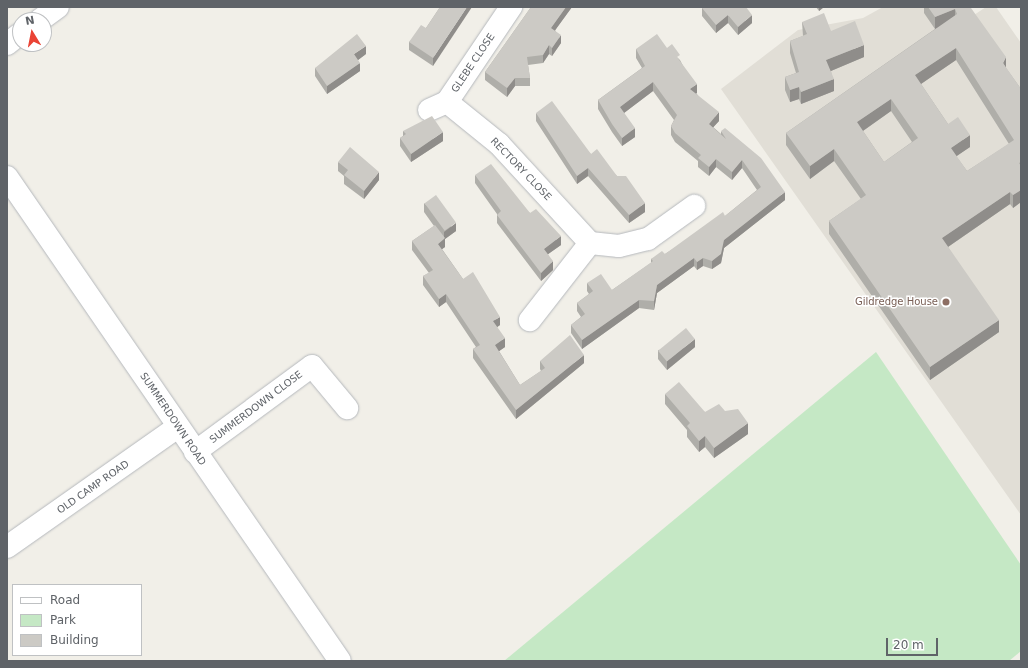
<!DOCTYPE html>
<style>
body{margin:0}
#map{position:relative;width:1028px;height:668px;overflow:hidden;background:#f1efe8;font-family:"DejaVu Sans",sans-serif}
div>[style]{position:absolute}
.education>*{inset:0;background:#e1ded6}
.green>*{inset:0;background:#c5e8c5}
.roads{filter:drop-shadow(0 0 1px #b5b8bc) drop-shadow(0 0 1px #b5b8bc)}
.minor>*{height:22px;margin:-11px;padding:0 11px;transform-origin:11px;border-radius:11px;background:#fff}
.wall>*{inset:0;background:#afaea9}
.shaded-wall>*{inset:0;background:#8f8d8a}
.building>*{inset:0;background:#cccac5;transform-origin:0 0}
.dots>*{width:11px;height:11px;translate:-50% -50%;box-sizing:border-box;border:2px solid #fff;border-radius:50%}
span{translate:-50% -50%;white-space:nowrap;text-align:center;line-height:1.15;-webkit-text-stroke:3px #fff;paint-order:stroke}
.street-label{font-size:10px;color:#5f6368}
.education-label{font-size:10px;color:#785e54}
.right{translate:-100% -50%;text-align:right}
.frame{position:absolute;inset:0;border:8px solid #5f6368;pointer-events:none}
.legend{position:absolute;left:12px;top:584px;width:130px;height:72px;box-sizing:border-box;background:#fff;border:1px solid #bfc1c3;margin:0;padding:5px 7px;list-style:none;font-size:12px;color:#5f6368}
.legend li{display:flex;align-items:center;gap:8px;height:20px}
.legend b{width:20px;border:1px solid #bfc1c3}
.north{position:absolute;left:12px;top:12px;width:40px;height:40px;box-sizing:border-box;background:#fff;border:1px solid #bfc1c3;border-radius:50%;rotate:350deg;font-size:11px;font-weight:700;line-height:16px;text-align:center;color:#5f6368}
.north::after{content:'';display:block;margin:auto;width:14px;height:18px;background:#ea4335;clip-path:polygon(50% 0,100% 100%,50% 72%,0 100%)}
.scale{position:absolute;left:886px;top:638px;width:52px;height:18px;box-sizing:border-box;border:2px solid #5f6368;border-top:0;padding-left:5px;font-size:12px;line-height:14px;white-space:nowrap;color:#5f6368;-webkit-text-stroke:3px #fff;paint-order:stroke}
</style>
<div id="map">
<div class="education">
<div style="clip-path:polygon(883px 7px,965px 7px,971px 17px,986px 7px,996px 7px,1021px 43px,1021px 515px,721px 89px,798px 30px,863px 18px)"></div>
</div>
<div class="green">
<div style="clip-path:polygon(876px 352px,1021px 565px,1021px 651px,1009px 661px,504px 661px)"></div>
</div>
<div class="roads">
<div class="minor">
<div style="left:40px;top:20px;width:22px;rotate:-36deg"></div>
<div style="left:7px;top:44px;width:16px;rotate:-38deg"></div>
<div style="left:447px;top:102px;width:67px;rotate:38.9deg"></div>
<div style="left:499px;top:144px;width:134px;rotate:47.4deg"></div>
<div style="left:590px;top:243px;width:98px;rotate:127.9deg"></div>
<div style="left:429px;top:110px;width:20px;rotate:-24deg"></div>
<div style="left:447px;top:102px;width:115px;rotate:-56deg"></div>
<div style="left:7px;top:177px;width:587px;rotate:55.47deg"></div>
<div style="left:590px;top:243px;width:29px;rotate:6deg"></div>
<div style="left:619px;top:246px;width:30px;rotate:-14deg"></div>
<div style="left:648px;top:239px;width:57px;rotate:-35.7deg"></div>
<div style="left:195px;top:452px;width:145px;rotate:-36.3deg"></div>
<div style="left:312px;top:366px;width:55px;rotate:50.2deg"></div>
<div style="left:7px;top:547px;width:209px;rotate:-35.1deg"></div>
</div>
</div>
<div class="wall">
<div style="clip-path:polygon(440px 7px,433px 66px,409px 50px,409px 42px,426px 28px)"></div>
<div style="clip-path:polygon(531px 7px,572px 7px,555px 30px,561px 43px,552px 56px,549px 54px,543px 63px,528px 65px,530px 78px,530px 86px,515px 86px,507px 97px,485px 80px,485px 72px)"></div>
<div style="clip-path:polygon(703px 7px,752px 23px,738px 35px,728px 23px,716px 33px,702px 16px,702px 8px)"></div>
<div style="clip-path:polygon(816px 7px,824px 7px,819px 11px)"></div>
<div style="clip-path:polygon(evenodd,924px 7px,962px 7px,1006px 68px,1021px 89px,1021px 202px,1013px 208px,1010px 204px,948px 247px,999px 332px,930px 380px,829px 234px,829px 221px,861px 199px,834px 161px,810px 179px,786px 145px,786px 133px,935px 29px,924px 13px,924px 7px,956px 60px,1009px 144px,967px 171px,956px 156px,970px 147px,948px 124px,921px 84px,956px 60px,924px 7px,891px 111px,912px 142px,884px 162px,863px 131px,891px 111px)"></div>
<div style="clip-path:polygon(802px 22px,831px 31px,864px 57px,831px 71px,834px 91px,801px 104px,799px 99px,790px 102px,785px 90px,785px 77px,796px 73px,790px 53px,790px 41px,803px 36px)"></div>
<div style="clip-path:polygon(667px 48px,680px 60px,697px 93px,696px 93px,719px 121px,713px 127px,721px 134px,721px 131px,785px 200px,724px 248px,721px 263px,712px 269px,703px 266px,697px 270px,694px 266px,657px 293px,654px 310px,639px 308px,582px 349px,571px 333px,571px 325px,581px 317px,577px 311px,577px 303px,589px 294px,587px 291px,587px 283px,612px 290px,651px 263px,651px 259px,665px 254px,725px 216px,757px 190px,742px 168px,732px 180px,716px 167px,709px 176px,698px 167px,698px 161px,675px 142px,671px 135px,671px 126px,674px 120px,653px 91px,624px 113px,635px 137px,622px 146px,612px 132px,598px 109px,598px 100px,642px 68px,636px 58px,636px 49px)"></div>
<div style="clip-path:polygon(366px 54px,358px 60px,360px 71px,327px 94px,315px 76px,315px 68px)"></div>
<div style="clip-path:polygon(536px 113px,591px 154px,617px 176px,645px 212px,629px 223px,588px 176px,577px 184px,536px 121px)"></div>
<div style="clip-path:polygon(403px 131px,443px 141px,411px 162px,400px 146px,400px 138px,403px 136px)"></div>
<div style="clip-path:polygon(338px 162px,379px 180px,364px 199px,344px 184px,344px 176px,338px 171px)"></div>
<div style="clip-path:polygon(475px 175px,530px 213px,561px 245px,548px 254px,553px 270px,541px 281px,497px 223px,497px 214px,475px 183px)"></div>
<div style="clip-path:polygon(424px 203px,456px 231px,445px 239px,445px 247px,442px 249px,463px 279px,500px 325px,497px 327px,505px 347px,499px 351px,520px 385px,541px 371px,540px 369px,540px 361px,584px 363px,516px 419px,473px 358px,473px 349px,476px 347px,446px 302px,439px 307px,423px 285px,423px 276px,429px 273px,412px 250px,412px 241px,434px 226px,424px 212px)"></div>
<div style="clip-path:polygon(695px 347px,667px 370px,658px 359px,658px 350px)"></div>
<div style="clip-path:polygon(665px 394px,705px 412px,725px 411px,748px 434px,714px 458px,705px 447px,699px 452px,687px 437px,687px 430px,665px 404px)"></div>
</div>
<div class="shaded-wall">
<div style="clip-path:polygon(467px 7px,472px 7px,433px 66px,433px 58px)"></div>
<div style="clip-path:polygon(566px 7px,572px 7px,551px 36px,551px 28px)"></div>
<div style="clip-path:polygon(819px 7px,824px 7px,819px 11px)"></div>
<div style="clip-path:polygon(955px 9px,955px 21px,935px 29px,935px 17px)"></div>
<div style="clip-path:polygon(728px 15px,728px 23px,716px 33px,716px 25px)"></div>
<div style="clip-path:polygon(752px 15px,752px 23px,738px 35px,738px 27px)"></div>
<div style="clip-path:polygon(561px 35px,561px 43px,552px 56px,552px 48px)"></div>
<div style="clip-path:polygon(549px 45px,549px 54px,543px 63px,543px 55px)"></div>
<div style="clip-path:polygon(864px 45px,864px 57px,826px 73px,826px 60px)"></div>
<div style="clip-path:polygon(366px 46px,366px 54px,354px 63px,354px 54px)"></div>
<div style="clip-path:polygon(956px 48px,956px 60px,915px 88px,915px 75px)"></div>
<div style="clip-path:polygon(1006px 57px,1006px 69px,1003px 63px)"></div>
<div style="clip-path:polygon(360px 63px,360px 71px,327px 94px,327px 86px)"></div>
<div style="clip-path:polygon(515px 78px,515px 86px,507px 97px,507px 88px)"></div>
<div style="clip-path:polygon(834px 79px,834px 91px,801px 104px,801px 92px)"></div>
<div style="clip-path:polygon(653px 82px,653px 91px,620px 116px,620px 107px)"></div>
<div style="clip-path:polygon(697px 84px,697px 93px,690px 97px,690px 89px)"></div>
<div style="clip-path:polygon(799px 87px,799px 99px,790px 102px,790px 90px)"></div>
<div style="clip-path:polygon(891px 99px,891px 111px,857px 135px,857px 122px)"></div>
<div style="clip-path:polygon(719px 112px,719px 121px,709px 132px,709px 124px)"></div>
<div style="clip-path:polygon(635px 128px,635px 137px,622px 146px,622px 138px)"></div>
<div style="clip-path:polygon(443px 132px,443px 141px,411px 162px,411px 154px)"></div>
<div style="clip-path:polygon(970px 135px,970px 147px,951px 160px,951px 148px)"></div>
<div style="clip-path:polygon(834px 149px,834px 161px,810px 179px,810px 166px)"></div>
<div style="clip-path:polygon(716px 159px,716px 167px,709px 176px,709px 167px)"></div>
<div style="clip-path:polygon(742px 160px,742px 168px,732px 180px,732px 172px)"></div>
<div style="clip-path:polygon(588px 168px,588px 176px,577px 184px,577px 176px)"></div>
<div style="clip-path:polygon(379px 172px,379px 180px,364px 199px,364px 191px)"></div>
<div style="clip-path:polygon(1021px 190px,1021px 202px,1013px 208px,1013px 195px)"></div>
<div style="clip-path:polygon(785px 192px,785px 200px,724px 248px,721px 263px,712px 269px,712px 261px,724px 240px)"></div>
<div style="clip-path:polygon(1010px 192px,1010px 204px,942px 251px,942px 238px)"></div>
<div style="clip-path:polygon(645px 203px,645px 212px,629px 223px,629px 215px)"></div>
<div style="clip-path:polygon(456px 223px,456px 231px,445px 239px,445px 247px,438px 252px,438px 244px,444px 239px,444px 232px)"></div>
<div style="clip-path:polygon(561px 236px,561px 245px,544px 257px,544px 249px)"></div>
<div style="clip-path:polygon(694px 258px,694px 266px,657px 293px,654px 310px,654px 301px,657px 285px)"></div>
<div style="clip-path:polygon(703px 258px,703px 266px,697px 270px,697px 262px)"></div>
<div style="clip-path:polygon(553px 261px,553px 270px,541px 281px,541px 273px)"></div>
<div style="clip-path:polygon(446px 294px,446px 302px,439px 307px,439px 299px)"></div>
<div style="clip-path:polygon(639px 300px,639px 308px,582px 349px,582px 340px)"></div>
<div style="clip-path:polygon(500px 317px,500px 325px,493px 330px,493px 321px)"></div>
<div style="clip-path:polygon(999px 320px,999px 332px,930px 380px,930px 367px)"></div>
<div style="clip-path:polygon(505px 338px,505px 347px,495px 354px,495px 345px)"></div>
<div style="clip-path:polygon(695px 339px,695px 347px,667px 370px,667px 361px)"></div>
<div style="clip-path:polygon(584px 355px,584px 363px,516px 419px,516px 410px)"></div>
<div style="clip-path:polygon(748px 423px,748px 434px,714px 458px,714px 448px)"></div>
<div style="clip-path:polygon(705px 436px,705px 447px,699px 452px,699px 441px)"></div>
</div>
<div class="building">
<div style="clip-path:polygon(440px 7px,467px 7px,433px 58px,409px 42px,421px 25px,426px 28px)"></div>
<div style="clip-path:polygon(531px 7px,566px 7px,551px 28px,561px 35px,552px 48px,549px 45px,543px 55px,527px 57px,530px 78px,515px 78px,507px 88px,485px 72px)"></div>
<div style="clip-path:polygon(703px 7px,746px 7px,752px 15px,738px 27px,728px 15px,716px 25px,702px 8px)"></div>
<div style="clip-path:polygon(evenodd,928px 7px,959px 7px,958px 7px,971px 8px,1006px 57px,1003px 63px,1021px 89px,1021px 162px,1019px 163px,1021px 166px,1021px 190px,1013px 195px,1010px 192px,942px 238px,999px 320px,930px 367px,829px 221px,866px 195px,834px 149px,810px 166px,786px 133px,957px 14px,955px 9px,935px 17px,928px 7px,956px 48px,1014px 140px,967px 171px,951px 148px,970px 135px,958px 117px,948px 124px,915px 75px,956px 48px,928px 7px,891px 99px,918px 138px,884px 162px,857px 122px,891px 99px)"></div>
<div style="clip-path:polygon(824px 13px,831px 31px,855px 21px,864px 45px,826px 60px,834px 79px,801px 92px,799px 87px,790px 90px,785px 77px,799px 72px,790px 41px,807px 34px,802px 22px)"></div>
<div style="clip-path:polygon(357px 34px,366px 46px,354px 54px,360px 63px,327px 86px,315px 68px)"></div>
<div style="clip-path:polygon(657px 34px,667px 48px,672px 44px,680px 55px,677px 57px,697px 84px,690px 89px,719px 112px,709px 124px,726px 139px,721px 131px,725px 128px,761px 158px,785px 192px,724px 240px,721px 254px,712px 261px,703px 258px,697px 262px,694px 258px,657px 285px,654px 301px,639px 300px,582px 340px,571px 325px,585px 314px,577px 303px,593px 291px,587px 283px,601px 274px,612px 290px,653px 261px,651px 259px,662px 251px,665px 254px,723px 212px,725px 216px,761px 187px,742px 160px,732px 172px,716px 159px,709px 167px,698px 158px,701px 155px,675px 133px,671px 126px,677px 115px,653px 82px,620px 107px,635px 128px,622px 138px,612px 124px,598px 100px,645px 66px,636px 49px)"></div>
<div style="clip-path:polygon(552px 101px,591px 154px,597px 149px,617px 176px,626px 176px,645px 203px,629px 215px,588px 168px,577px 176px,536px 113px)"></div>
<div style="clip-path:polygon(432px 116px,443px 132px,411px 154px,400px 138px,406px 134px,403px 131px)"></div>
<div style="clip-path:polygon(350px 147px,379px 172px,364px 191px,344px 175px,348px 170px,338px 162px)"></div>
<div style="clip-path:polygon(491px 164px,530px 213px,536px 209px,561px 236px,544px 249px,553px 261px,541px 273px,497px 215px,501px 211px,475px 175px)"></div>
<div style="left:436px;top:195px;width:34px;height:14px;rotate:54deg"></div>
<div style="clip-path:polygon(435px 225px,445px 238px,438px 244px,463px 279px,473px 272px,500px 317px,493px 321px,505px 338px,495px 345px,520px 385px,545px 368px,540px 361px,570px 335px,584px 355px,516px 410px,473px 349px,480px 345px,446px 294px,439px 299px,423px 276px,433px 270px,412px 241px)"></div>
<div style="left:686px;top:328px;width:14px;height:36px;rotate:51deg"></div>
<div style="clip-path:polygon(679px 382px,705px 412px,719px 404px,725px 411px,738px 409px,748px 423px,714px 448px,705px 436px,699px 441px,687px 426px,690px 423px,665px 394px)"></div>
</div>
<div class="dots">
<div style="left:946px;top:302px;background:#8d6e63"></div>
</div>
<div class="street-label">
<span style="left:473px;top:63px;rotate:-56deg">GLEBE CLOSE</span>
<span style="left:521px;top:169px;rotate:46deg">RECTORY CLOSE</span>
<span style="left:256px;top:407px;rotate:-37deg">SUMMERDOWN CLOSE</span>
<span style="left:173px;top:419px;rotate:56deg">SUMMERDOWN ROAD</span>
<span style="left:93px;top:487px;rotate:-35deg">OLD CAMP ROAD</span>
</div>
<div class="education-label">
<span class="right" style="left:938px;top:302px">Gildredge House</span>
</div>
<div class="frame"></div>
<ul class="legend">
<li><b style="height:5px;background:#fff"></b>Road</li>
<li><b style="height:11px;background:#c5e8c5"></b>Park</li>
<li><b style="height:11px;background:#cccac5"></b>Building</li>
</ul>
<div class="north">N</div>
<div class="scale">20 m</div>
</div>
